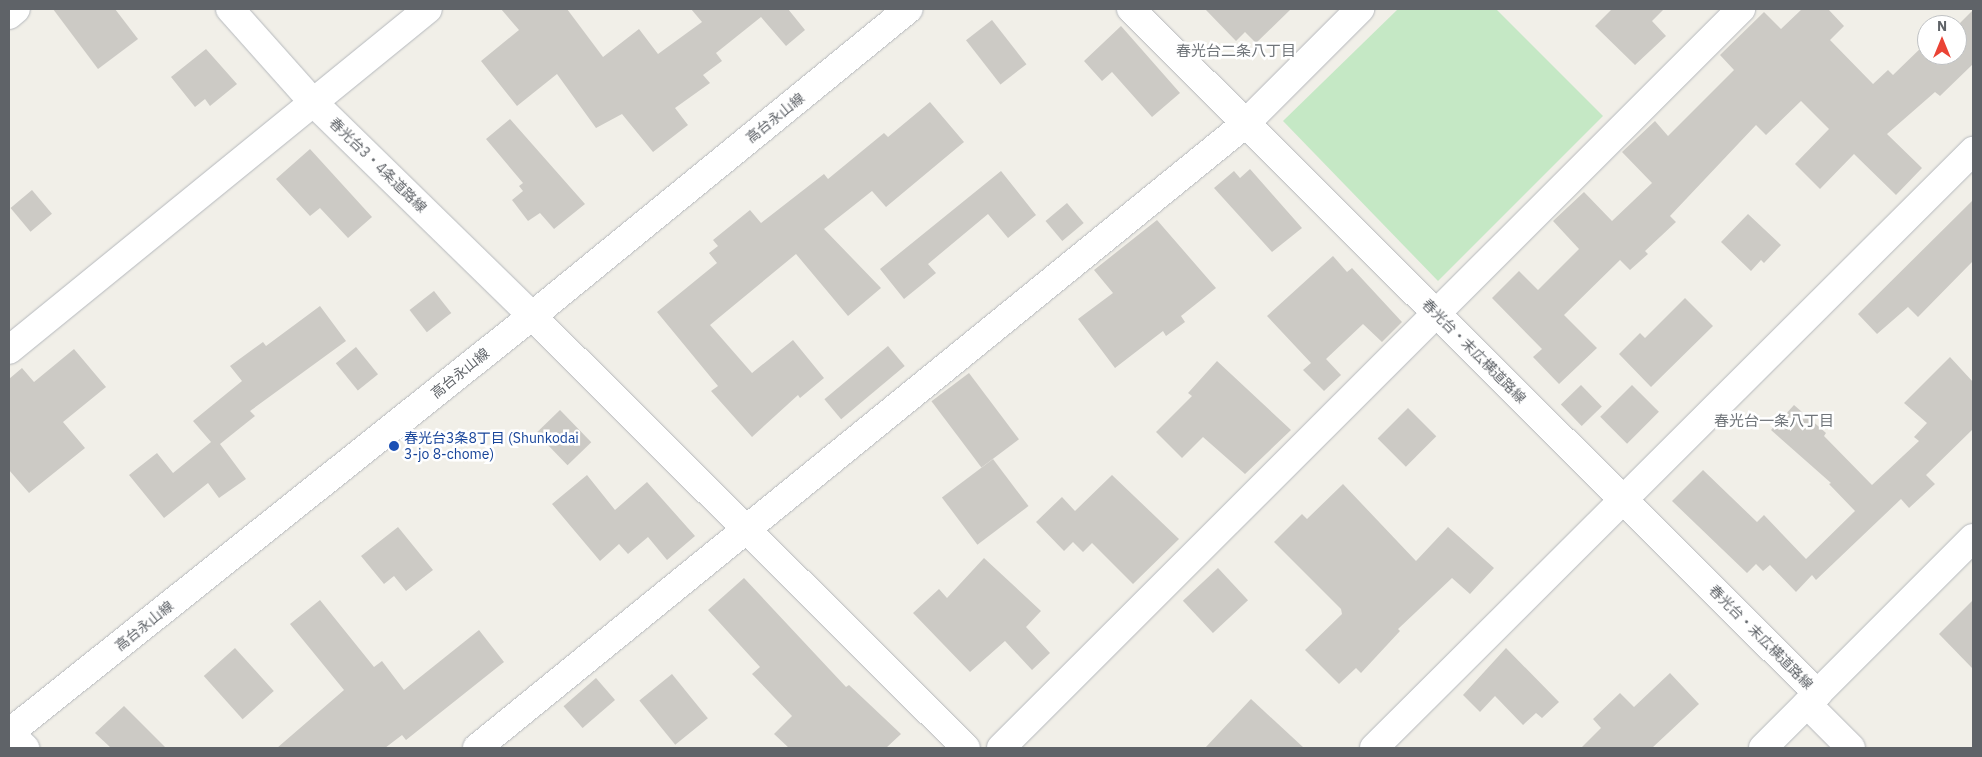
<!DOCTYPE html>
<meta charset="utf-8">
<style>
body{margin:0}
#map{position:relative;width:1982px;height:757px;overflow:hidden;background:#f1efe8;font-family:"IBM Plex Sans","Noto Sans JP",sans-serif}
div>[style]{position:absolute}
.green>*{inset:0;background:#c5e8c5}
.building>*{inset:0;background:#cccac5;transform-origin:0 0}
.roads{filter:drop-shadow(0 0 1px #b5b8bc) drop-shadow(0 0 1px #b5b8bc)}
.street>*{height:28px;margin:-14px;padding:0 14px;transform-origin:14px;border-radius:14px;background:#fff}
.secondary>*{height:28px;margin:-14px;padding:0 14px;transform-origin:14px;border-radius:14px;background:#fff}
.dots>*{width:14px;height:14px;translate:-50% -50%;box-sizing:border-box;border:2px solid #fff;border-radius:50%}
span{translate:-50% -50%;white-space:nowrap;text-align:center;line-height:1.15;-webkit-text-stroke:5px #fff;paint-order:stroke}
.street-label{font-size:14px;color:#5f6368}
.transit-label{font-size:14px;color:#164399}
.left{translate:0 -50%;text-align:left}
.neighbourhood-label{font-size:15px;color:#70757a}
.frame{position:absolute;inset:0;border:10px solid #5f6368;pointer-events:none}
.north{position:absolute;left:1917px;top:15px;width:50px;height:50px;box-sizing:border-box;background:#fff;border:1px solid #bfc1c3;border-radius:50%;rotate:0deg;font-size:14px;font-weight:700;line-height:20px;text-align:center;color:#5f6368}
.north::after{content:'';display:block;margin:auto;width:18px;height:22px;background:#ea4335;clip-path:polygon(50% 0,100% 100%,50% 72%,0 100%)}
</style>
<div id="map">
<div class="green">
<div style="clip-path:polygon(1398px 9px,1496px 9px,1603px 116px,1438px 281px,1283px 121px)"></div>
</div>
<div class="building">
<div style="clip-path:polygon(53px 9px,115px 9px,138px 39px,98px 69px)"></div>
<div style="clip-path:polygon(501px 9px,567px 9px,603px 57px,639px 29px,658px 54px,702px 22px,691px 9px,788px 9px,805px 30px,786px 46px,761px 17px,716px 53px,722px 61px,703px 75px,710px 83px,675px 108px,688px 125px,653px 152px,622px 114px,596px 128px,557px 74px,517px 106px,481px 61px,519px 30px)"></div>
<div style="clip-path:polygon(1205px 9px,1291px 9px,1256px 43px,1245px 32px,1236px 41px)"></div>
<div style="clip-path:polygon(1612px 9px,1664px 9px,1652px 21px,1666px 36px,1635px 65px,1595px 26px)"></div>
<div style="clip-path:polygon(1802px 9px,1828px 9px,1844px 26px,1830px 40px,1873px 84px,1888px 70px,1893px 75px,1927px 42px,1927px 55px,1957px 55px,1957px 26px,1973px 10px,1973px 64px,1940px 96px,1935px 92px,1887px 134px,1922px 168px,1896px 195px,1854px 154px,1820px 189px,1795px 164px,1829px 129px,1801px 101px,1766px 135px,1756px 125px,1670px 216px,1676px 222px,1645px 251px,1648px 254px,1630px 270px,1620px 260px,1564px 315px,1597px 348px,1559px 384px,1533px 357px,1542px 349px,1492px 298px,1519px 271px,1538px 290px,1579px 249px,1553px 221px,1584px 192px,1612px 221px,1652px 183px,1622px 152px,1655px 121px,1668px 136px,1734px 70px,1720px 55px,1764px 12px,1781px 29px)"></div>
<div style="left:992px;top:20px;width:56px;height:33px;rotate:52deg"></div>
<div style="clip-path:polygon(1121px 26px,1180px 93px,1152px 117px,1112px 72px,1102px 81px,1084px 61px)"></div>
<div style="clip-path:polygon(206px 49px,237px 84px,210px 106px,205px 99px,195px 107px,171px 77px)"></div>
<div style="clip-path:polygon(930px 102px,964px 142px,886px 207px,872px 191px,824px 229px,881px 288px,848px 316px,796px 254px,710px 325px,752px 373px,793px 340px,824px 378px,800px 398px,798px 395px,752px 437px,711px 391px,718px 386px,657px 312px,717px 263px,709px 253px,718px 246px,713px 240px,750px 210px,761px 223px,824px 174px,828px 179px,884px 133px,888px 137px)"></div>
<div style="clip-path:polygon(510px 119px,585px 204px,554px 229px,540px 213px,528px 221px,512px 200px,523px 191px,519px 186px,523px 183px,486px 139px)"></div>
<div style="clip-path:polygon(310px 149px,372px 217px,348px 238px,320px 208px,310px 216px,276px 179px)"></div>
<div style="clip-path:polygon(1250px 169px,1302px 228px,1272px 252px,1214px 188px,1234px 171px,1240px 178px)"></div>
<div style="clip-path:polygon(1001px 171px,1036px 215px,1008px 238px,988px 214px,928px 264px,936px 273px,904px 299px,880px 269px)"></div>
<div style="left:32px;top:190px;width:31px;height:28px;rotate:50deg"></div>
<div style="clip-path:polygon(1973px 200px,1973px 261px,1918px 317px,1908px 307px,1877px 334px,1858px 314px)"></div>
<div style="left:1067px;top:203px;width:26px;height:28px;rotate:50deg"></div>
<div style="clip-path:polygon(1748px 214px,1781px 245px,1764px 263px,1761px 260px,1751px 271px,1721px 242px)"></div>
<div style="clip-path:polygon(1157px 220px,1216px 288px,1181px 316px,1185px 322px,1166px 336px,1163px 331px,1115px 368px,1078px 319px,1113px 293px,1094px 270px)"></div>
<div style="clip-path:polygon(1333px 256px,1347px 272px,1352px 268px,1402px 322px,1382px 342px,1363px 324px,1326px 359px,1341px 375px,1324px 391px,1303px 370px,1311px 363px,1267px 316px)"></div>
<div style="left:434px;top:291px;width:28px;height:31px;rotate:52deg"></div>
<div style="clip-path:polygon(1685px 298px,1713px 326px,1651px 387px,1619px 354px,1640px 333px,1645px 338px)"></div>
<div style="clip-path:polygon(320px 306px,346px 341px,250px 411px,255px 416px,220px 444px,246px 479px,219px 498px,208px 483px,164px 518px,129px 475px,157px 453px,173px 473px,211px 442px,193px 421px,242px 381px,230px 366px,263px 342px,266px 346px)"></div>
<div style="left:888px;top:346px;width:26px;height:83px;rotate:50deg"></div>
<div style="left:356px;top:347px;width:35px;height:26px;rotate:51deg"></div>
<div style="clip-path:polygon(74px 349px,106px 387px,63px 422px,85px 448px,29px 493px,9px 470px,9px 379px,22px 368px,34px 382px)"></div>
<div style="clip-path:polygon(1950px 357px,1973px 382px,1973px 429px,1926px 475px,1935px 484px,1909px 508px,1901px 499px,1816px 580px,1812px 575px,1796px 592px,1770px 565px,1763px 571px,1756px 564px,1747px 573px,1672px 501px,1703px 470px,1757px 522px,1764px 515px,1806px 559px,1855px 511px,1829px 484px,1831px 483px,1771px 430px,1794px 405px,1826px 433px,1824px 436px,1872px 485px,1919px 441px,1914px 437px,1927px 423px,1904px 403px)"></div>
<div style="clip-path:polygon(1217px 361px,1291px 430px,1245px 474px,1203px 437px,1182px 458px,1156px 432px,1192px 396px,1188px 393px)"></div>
<div style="left:969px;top:373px;width:83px;height:47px;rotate:53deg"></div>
<div style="left:1581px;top:385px;width:30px;height:28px;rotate:46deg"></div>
<div style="left:1632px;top:385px;width:38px;height:45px;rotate:45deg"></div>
<div style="left:1408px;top:408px;width:40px;height:43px;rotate:45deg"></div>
<div style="left:560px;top:410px;width:45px;height:33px;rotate:46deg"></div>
<div style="left:993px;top:459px;width:59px;height:64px;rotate:53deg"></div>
<div style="clip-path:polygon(587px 475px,615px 510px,647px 482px,695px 536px,667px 560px,648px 537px,628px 554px,619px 544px,600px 561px,552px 504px)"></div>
<div style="clip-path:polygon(1112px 475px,1179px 539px,1133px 584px,1092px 543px,1083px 552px,1073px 542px,1064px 551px,1036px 522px,1062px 497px,1075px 511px)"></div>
<div style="clip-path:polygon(1343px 484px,1416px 561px,1448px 527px,1494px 568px,1470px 594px,1452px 578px,1398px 629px,1400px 631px,1361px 673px,1356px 668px,1339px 684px,1305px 650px,1342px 614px,1341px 609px,1274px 542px,1302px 514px,1307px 519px)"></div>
<div style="clip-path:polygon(398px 527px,433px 570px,406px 591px,394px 576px,384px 584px,361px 556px)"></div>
<div style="clip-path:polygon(984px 558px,1041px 611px,1026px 627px,1050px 653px,1032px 670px,1005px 641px,970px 672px,913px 613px,939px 589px,947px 598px)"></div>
<div style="left:1218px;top:568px;width:44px;height:48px;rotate:47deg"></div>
<div style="clip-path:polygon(744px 578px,846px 687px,849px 685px,901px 734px,886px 748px,789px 748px,774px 734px,792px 716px,752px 674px,760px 667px,708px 610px)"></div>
<div style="clip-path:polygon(320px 600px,374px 667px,382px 661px,404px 690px,479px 630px,504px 662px,406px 740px,402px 735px,385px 748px,277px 748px,344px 690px,290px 624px)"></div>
<div style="clip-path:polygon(1973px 600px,1973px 669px,1939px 634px)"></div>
<div style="left:235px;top:648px;width:58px;height:42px;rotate:48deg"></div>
<div style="clip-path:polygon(1506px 648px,1559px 702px,1542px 718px,1536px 713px,1523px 725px,1495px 696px,1480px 712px,1463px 695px)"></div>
<div style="clip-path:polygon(1670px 673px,1699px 704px,1652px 748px,1581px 748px,1601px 728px,1593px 719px,1620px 693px,1634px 707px)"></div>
<div style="left:672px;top:674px;width:57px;height:42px;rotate:51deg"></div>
<div style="left:596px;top:678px;width:29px;height:43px;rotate:49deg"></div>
<div style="clip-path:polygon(1251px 699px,1304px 748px,1205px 748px)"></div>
<div style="clip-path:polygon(124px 706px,166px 748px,111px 748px,95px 733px)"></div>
</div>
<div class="roads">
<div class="street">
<div style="left:230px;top:9px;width:125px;rotate:48.3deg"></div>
<div style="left:313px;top:102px;width:306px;rotate:44.3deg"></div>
<div style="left:532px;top:316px;width:612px;rotate:44.87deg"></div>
<div style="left:1131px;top:9px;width:970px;rotate:44.92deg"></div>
<div style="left:9px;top:15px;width:9px;rotate:-41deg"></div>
<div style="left:9px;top:350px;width:540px;rotate:-39.14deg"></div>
<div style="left:1807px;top:704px;width:62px;rotate:45deg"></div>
<div style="left:9px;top:732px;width:23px;rotate:45deg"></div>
<div style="left:477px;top:748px;width:990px;rotate:-39.09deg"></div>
<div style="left:1245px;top:124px;width:163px;rotate:-45deg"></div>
<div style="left:1001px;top:748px;width:1046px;rotate:-44.96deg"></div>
<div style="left:1374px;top:748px;width:846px;rotate:-44.9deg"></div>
<div style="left:1763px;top:748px;width:297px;rotate:-45deg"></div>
</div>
<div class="secondary">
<div style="left:9px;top:733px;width:669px;rotate:-38.57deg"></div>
<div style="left:532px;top:316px;width:486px;rotate:-39.2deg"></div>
</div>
</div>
<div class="dots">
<div style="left:394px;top:446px;background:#1a4fb4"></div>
</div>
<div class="street-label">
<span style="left:775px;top:118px;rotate:-39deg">高台永山線</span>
<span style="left:378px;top:165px;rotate:44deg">春光台3・4条道路線</span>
<span style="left:1474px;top:351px;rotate:45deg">春光台・末広横道路線</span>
<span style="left:460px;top:373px;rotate:-39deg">高台永山線</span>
<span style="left:144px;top:626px;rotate:-39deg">高台永山線</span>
<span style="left:1761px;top:637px;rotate:45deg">春光台・末広横道路線</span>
</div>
<div class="transit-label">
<span class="left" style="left:404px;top:446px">春光台3条8丁目 (Shunkodai<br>3-jo 8-chome)</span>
</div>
<div class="neighbourhood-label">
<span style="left:1236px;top:51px">春光台二条八丁目</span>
<span style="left:1774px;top:421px">春光台一条八丁目</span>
</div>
<div class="frame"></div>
<div class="north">N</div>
</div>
